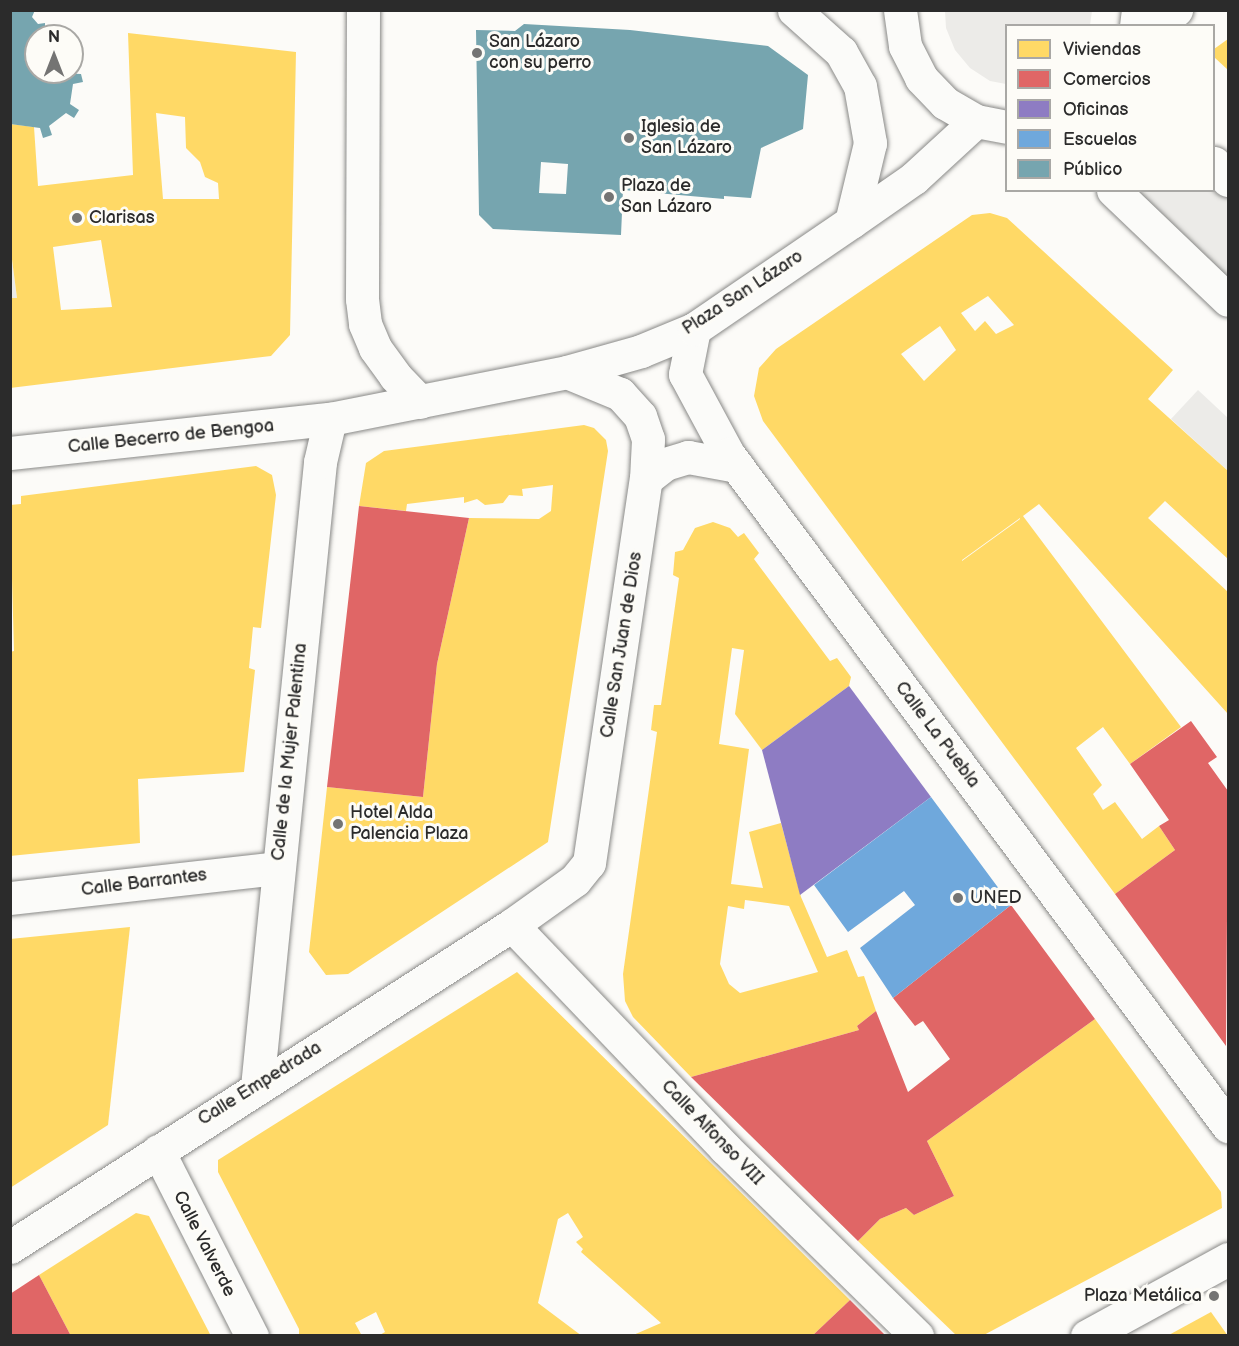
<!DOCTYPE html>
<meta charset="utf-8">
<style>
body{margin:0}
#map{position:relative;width:1239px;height:1346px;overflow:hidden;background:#fcfbf8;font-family:"Balsamiq Sans",sans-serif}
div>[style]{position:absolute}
.green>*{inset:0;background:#ecebe8}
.homes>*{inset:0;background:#ffd966}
.shops>*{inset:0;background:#e06666}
.offices>*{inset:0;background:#8e7cc3}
.schools>*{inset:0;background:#6fa8dc}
.public>*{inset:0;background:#76a5af}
.roads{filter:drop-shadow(0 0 2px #898987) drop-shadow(0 0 2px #898987)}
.pedestrian>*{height:33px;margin:-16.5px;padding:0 16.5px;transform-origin:16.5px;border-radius:16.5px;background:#fbfbf9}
.minor>*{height:33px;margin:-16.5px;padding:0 16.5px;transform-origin:16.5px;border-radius:16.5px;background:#fbfbf9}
.tertiary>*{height:33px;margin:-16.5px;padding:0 16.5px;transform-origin:16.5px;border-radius:16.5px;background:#fbfbf9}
.secondary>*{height:33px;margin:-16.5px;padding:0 16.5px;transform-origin:16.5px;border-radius:16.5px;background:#fbfbf9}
.dots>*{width:16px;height:16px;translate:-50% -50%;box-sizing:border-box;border:3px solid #fdfcf7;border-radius:50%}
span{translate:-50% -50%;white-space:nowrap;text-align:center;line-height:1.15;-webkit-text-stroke:6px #fdfcf7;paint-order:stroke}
.poi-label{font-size:18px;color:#2b2b2b}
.left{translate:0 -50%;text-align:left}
.right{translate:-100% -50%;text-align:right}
.street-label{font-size:18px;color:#2b2b2b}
.frame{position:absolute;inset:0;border:12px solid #2b2b2b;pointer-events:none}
.legend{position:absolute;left:1005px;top:24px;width:210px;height:168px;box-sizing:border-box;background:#fdfcf7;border:2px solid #a9a8a5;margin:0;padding:8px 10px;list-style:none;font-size:18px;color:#2b2b2b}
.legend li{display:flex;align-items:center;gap:12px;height:30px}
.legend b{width:30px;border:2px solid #a9a8a5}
.north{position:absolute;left:24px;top:24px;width:60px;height:60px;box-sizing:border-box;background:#fdfcf7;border:2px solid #a9a8a5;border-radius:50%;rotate:0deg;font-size:16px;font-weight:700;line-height:24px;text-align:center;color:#2b2b2b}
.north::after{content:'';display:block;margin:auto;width:21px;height:27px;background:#747473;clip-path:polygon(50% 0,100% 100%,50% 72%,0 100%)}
</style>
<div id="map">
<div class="green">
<div style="clip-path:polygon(945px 11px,945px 10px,1092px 11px,1090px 25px,1006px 26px,1006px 84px,990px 81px,970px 68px,955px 50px,946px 28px)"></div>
<div style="clip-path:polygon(1214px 163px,1228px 177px,1228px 299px,1114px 191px,1214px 190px)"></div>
<div style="clip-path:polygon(10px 244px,17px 298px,10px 298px)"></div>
<div style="clip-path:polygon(1198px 390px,1228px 418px,1228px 471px,1171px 419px)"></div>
</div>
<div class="homes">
<div style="clip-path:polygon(evenodd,128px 33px,296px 52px,290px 335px,271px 356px,10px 388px,10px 298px,17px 298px,10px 244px,10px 124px,34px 127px,38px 186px,133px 175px,128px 33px,156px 113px,185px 117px,186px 148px,200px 162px,205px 177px,218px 183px,219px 199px,163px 199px,156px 113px,128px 33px,101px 240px,112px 307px,61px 310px,53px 247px,101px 240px)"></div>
<div style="clip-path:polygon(1228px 39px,1228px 70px,1214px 57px,1214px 49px)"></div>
<div style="clip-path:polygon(evenodd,990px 213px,1007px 218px,1173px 370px,1148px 399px,1228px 471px,1228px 559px,1165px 501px,1148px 518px,1228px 592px,1228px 714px,1039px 504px,1023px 516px,1181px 727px,1130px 764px,1103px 727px,1076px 748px,1102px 785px,1093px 794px,1103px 810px,1115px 802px,1142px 839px,1159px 826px,1175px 850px,1115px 894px,763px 421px,754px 396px,759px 368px,776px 349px,972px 215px,990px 213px,988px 296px,1014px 325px,996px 334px,985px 321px,975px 331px,961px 313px,988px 296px,990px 213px,940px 326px,956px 350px,924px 381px,901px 354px,940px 326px,990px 213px,1020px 518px,1020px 519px,962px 561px,962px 560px,1020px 518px)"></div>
<div style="clip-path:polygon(584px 425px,594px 428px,606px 440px,608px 451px,548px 842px,348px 974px,326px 975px,309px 952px,327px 787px,423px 797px,437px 664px,469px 518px,539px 519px,551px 511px,553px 485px,522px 489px,523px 496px,509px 495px,503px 503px,485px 505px,477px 499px,464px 503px,464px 497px,407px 504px,406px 511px,359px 506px,366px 463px,384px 451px)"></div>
<div style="clip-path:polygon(256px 466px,272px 475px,276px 495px,261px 628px,253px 627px,249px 668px,255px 670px,244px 772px,138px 779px,140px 843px,10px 856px,10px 652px,14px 651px,10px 505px,21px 504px,21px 496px)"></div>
<div style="clip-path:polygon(evenodd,713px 522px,730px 528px,738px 537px,744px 533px,759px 553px,754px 559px,830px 661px,837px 658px,851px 677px,849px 686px,762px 750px,735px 714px,744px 650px,732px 648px,719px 744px,749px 749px,731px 884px,763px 888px,749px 832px,781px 823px,801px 897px,827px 957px,847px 950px,858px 977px,864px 976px,876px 1011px,857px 1026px,859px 1030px,691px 1077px,633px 1017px,625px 1001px,623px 974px,657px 732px,651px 730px,654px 705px,661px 705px,679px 578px,673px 575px,675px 552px,683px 550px,695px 528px,713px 522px,745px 900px,789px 906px,818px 972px,740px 993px,729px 984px,720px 964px,728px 906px,744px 909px,745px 900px)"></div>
<div style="clip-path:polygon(130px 927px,108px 1125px,10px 1188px,10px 939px)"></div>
<div style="clip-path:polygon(517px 972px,850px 1300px,812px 1336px,631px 1336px,661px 1323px,581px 1252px,583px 1249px,576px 1242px,583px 1237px,568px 1213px,558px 1219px,538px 1303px,582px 1336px,378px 1336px,385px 1332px,376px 1312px,355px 1323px,362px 1336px,299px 1336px,299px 1329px,218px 1172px,218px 1160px)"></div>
<div style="clip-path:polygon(1095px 1019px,1221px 1192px,1222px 1208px,982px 1336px,957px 1336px,858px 1241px,880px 1219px,906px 1208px,914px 1215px,954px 1196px,927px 1141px)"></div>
<div style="clip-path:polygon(136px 1213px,149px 1216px,211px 1336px,71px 1336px,39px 1275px)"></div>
<div style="clip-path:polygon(1211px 1312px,1228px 1336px,1167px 1336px)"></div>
</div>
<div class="shops">
<div style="clip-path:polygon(359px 506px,469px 518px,437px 664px,423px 797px,327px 787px)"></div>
<div style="clip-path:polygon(1191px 721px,1217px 757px,1208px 763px,1228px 791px,1226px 1046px,1115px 894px,1175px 850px,1159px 826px,1169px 820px,1130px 764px)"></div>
<div style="clip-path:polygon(1011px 905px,1095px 1019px,927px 1141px,954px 1196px,914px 1215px,906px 1208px,880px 1219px,858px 1241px,691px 1077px,859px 1030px,857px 1026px,876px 1011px,908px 1092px,950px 1059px,923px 1021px,915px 1026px,893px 998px)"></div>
<div style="clip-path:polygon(39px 1275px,71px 1336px,10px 1336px,10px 1294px)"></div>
<div style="clip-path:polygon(850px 1300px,886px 1336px,812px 1336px)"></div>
</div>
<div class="offices">
<div style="clip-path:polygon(849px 686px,931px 797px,800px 895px,762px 750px)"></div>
</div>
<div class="schools">
<div style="clip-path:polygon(931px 797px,1011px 905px,893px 998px,860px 948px,915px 905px,904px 891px,848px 932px,814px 885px)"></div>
</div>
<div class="public">
<div style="clip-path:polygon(10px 10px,35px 10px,32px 17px,38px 24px,45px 23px,45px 36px,36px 36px,36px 72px,81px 74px,83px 82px,73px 84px,70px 104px,79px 110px,74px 118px,66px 113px,49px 126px,52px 135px,43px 138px,40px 128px,10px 124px)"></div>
<div style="clip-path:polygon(evenodd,524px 24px,630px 30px,768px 46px,808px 75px,803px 129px,761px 148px,751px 198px,724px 196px,724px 199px,623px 190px,621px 235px,493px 229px,479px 215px,476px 30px,515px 31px,524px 24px,541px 162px,568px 164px,566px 194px,539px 193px,541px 162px)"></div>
</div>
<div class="roads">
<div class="pedestrian">
<div style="left:512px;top:925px;width:308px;rotate:46.3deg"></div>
<div style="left:725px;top:1148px;width:269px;rotate:44.4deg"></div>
</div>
<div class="minor">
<div style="left:363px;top:10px;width:289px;rotate:90.2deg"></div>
<div style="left:362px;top:299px;width:25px;rotate:83deg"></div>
<div style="left:365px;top:324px;width:26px;rotate:67deg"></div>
<div style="left:375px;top:348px;width:34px;rotate:54deg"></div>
<div style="left:395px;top:376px;width:36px;rotate:46deg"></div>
<div style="left:794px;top:10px;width:63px;rotate:41.8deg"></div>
<div style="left:841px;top:52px;width:39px;rotate:61deg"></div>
<div style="left:860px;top:86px;width:58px;rotate:80deg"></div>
<div style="left:870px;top:143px;width:81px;rotate:103.5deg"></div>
<div style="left:694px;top:329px;width:46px;rotate:101.3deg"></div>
<div style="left:685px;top:374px;width:91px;rotate:61.7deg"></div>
<div style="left:728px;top:454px;width:838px;rotate:53.35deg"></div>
<div style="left:10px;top:453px;width:322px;rotate:-6.1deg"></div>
<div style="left:330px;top:419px;width:242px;rotate:-11.2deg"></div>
<div style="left:567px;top:372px;width:77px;rotate:-15.8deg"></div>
<div style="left:641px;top:351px;width:57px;rotate:-22.5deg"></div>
<div style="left:694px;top:329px;width:190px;rotate:-34.3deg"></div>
<div style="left:851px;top:222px;width:77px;rotate:-34.9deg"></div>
<div style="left:914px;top:178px;width:84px;rotate:-42.6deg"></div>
<div style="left:646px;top:479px;width:24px;rotate:-38deg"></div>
<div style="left:665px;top:464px;width:24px;rotate:-17deg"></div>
<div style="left:688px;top:457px;width:50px;rotate:10.4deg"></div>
<div style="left:10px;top:898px;width:270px;rotate:-6.4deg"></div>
<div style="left:257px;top:1087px;width:628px;rotate:-84.24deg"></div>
<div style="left:320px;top:462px;width:44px;rotate:-76.9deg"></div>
<div style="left:158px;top:1151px;width:208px;rotate:63.1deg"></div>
<div style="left:10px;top:1247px;width:596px;rotate:-32.68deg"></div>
<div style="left:512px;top:925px;width:77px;rotate:-35.5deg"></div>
<div style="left:575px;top:880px;width:22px;rotate:-51deg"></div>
<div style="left:589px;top:863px;width:388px;rotate:-81.6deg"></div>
<div style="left:646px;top:479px;width:40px;rotate:-87.1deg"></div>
<div style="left:648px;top:439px;width:24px;rotate:-109deg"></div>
<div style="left:640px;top:416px;width:30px;rotate:-132deg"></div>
<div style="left:620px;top:394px;width:57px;rotate:-157.5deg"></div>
<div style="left:1087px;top:1336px;width:161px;rotate:-28.6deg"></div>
</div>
<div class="tertiary">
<div style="left:1156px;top:26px;width:26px;rotate:-39deg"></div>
</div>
<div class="secondary">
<div style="left:900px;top:10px;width:36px;rotate:82deg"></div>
<div style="left:905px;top:46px;width:36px;rotate:63deg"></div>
<div style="left:921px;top:78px;width:35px;rotate:46deg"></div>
<div style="left:945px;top:103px;width:36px;rotate:30deg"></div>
<div style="left:976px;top:121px;width:31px;rotate:11deg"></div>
<div style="left:1136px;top:26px;width:16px;rotate:-83deg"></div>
<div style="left:1214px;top:163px;width:22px;rotate:51deg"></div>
<div style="left:1113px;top:190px;width:159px;rotate:43.7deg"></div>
</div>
</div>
<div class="dots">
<div style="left:477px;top:53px;background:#747473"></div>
<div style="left:629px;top:138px;background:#747473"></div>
<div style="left:609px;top:197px;background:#747473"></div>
<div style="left:77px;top:218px;background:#747473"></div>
<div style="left:338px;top:824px;background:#747473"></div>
<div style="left:958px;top:898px;background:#747473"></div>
<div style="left:1214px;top:1296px;background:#747473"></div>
</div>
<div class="poi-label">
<span class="left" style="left:489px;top:53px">San Lázaro<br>con su perro</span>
<span class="left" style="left:641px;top:138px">Iglesia de<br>San Lázaro</span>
<span class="left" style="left:621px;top:197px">Plaza de<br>San Lázaro</span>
<span class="left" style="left:89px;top:218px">Clarisas</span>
<span class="left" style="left:350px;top:824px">Hotel Alda<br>Palencia Plaza</span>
<span class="left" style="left:970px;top:898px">UNED</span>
<span class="right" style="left:1202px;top:1296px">Plaza Metálica</span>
</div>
<div class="street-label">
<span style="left:743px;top:293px;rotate:-33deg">Plaza San Lázaro</span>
<span style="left:171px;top:437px;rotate:-6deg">Calle Becerro de Bengoa</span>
<span style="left:622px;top:645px;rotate:-81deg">Calle San Juan de Dios</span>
<span style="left:937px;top:735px;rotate:53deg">Calle La Puebla</span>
<span style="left:290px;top:752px;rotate:-84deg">Calle de la Mujer Palentina</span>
<span style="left:144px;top:883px;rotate:-7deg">Calle Barrantes</span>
<span style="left:260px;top:1084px;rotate:-32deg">Calle Empedrada</span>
<span style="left:712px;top:1133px;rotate:46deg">Calle Alfonso VIII</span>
<span style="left:204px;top:1244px;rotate:63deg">Calle Valverde</span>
</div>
<div class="frame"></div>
<ul class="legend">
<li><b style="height:16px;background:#ffd966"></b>Viviendas</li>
<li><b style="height:16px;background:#e06666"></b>Comercios</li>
<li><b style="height:16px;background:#8e7cc3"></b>Oficinas</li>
<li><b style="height:16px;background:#6fa8dc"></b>Escuelas</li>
<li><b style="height:16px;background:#76a5af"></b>Público</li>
</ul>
<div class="north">N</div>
</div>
